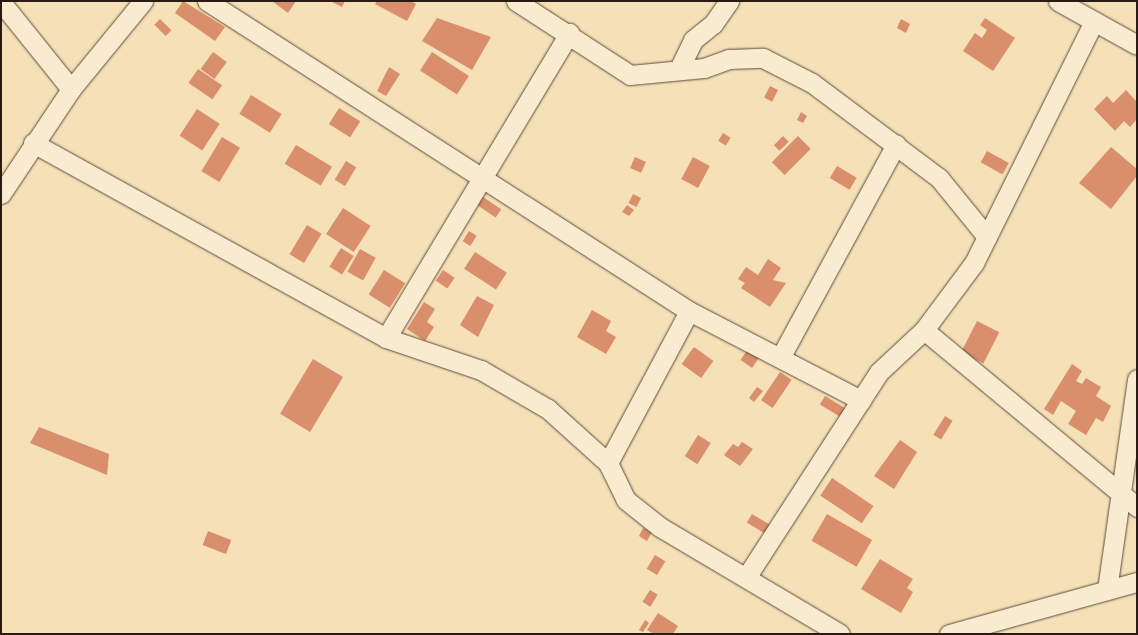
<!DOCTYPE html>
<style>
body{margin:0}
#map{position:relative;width:1138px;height:635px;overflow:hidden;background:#f6e0b7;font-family:"Libre Bodoni",serif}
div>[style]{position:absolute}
.building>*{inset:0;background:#d98e6c;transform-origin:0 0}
.roads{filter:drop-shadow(0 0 1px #5c4c3b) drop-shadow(0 0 1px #5c4c3b)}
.minor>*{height:19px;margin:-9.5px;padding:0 9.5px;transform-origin:9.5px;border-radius:9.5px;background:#f9ebd0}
span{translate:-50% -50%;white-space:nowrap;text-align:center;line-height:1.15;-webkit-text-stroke:3.5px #f9ebd0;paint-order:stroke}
.frame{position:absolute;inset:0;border:2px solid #291a12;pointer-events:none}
</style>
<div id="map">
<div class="building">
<div style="clip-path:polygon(183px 1px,225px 27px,215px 41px,175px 13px)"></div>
<div style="clip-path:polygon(272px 1px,296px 1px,288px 13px)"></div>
<div style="clip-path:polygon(330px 1px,345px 1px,342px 7px)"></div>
<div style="clip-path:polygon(377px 1px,411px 1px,416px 4px,407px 21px,375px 4px)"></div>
<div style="clip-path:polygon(437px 18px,491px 37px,472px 70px,422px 41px)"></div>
<div style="clip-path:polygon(985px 18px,1015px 38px,993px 71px,963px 51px,975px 33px,982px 38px,987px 30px,980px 25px)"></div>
<div style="left:160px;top:19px;width:16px;height:8px;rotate:45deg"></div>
<div style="clip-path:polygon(901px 19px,910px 24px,906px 33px,897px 28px)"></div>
<div style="left:213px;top:52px;width:17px;height:21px;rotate:36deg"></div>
<div style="left:432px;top:52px;width:44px;height:22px;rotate:33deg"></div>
<div style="clip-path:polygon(389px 67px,400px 74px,386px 96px,377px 91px)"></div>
<div style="left:198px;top:69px;width:29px;height:17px;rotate:34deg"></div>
<div style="left:770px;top:86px;width:9px;height:13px;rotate:27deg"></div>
<div style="clip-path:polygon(1126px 90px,1137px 102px,1137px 119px,1130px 127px,1124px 121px,1115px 131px,1094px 109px,1107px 96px,1113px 103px)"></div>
<div style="left:251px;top:95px;width:36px;height:22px;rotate:32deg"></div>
<div style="left:339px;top:108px;width:25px;height:19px;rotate:32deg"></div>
<div style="left:197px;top:109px;width:27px;height:32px;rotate:33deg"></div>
<div style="clip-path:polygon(801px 112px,807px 116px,803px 123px,797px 120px)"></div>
<div style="left:723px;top:133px;width:9px;height:9px;rotate:32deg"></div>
<div style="left:783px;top:136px;width:8px;height:13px;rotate:45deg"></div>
<div style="left:798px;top:136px;width:18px;height:37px;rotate:45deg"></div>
<div style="left:222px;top:137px;width:21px;height:40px;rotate:31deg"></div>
<div style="left:296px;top:145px;width:42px;height:22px;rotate:31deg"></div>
<div style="clip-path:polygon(1111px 147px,1137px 169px,1137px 176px,1111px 209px,1079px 183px)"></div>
<div style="left:987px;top:151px;width:25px;height:13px;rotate:29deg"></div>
<div style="left:635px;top:157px;width:12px;height:12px;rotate:24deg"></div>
<div style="left:693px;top:157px;width:19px;height:25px;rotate:28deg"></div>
<div style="left:346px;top:161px;width:12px;height:22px;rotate:31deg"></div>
<div style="left:837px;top:166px;width:23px;height:14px;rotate:31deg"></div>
<div style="left:633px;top:194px;width:9px;height:10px;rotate:27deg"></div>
<div style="left:483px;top:197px;width:22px;height:10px;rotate:34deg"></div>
<div style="clip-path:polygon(627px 205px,634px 210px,629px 216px,622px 212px)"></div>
<div style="left:343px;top:208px;width:33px;height:31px;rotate:33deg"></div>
<div style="left:307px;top:225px;width:17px;height:34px;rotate:31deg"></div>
<div style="left:469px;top:231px;width:9px;height:12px;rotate:32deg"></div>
<div style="left:341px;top:248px;width:15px;height:22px;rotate:32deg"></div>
<div style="left:360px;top:249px;width:18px;height:26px;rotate:29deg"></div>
<div style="left:475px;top:252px;width:38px;height:20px;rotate:33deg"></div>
<div style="clip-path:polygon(768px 259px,781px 268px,773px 280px,786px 283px,770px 307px,741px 288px,745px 283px,738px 279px,746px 267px,758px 275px)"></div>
<div style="left:384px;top:270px;width:25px;height:29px;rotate:32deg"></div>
<div style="left:443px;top:270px;width:14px;height:13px;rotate:34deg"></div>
<div style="clip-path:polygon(477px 296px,494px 305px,478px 337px,460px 325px)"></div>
<div style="clip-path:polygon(424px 302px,435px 309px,427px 322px,434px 327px,425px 341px,407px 329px)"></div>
<div style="clip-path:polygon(592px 310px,611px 321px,606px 331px,616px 337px,606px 354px,577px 337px)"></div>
<div style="left:977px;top:321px;width:25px;height:35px;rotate:27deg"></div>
<div style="left:750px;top:346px;width:14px;height:17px;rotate:34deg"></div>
<div style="left:694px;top:347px;width:24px;height:21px;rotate:36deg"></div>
<div style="left:313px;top:359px;width:35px;height:64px;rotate:31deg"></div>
<div style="clip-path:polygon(1072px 364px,1082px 371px,1076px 381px,1082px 384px,1086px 378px,1101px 387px,1096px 396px,1111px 406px,1103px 422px,1096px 418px,1086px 435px,1068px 424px,1076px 411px,1061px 401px,1053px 415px,1044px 409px)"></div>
<div style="left:780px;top:372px;width:14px;height:34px;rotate:34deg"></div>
<div style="clip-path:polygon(757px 387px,763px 391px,754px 402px,749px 398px)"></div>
<div style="left:825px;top:396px;width:26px;height:10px;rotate:31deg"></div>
<div style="left:945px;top:416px;width:9px;height:22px;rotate:32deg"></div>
<div style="clip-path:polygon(39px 427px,109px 454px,107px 475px,30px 443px)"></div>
<div style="left:698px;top:435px;width:15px;height:25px;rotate:32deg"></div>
<div style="clip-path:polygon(900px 440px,917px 452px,894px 489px,874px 476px)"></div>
<div style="clip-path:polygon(742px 442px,753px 449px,740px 466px,724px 455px,733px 444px,738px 447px)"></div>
<div style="left:832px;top:478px;width:50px;height:21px;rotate:34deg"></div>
<div style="left:752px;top:514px;width:21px;height:10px;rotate:31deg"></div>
<div style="left:827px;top:514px;width:52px;height:31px;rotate:30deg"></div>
<div style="clip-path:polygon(643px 528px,652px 532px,647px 541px,639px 536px)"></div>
<div style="left:208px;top:531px;width:25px;height:15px;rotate:21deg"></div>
<div style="left:655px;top:555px;width:12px;height:16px;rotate:31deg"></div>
<div style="clip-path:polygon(880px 559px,913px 579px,907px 588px,913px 592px,901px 613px,861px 589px)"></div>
<div style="left:650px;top:590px;width:9px;height:14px;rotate:32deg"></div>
<div style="clip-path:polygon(658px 613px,678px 626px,673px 634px,654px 634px,647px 630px)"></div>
<div style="clip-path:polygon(645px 620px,649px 623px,643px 632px,639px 630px)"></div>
</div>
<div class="roads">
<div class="minor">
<div style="left:207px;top:1px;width:573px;rotate:32.75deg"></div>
<div style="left:689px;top:311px;width:194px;rotate:27.4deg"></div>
<div style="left:516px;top:1px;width:136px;rotate:33deg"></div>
<div style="left:630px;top:75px;width:74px;rotate:-5.4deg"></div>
<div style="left:704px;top:68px;width:27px;rotate:-20deg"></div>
<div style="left:729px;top:59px;width:34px;rotate:-2deg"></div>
<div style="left:763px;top:58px;width:55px;rotate:27deg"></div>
<div style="left:812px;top:83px;width:159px;rotate:36.8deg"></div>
<div style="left:939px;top:178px;width:76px;rotate:50.9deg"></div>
<div style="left:1058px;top:1px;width:90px;rotate:29.1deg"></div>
<div style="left:1px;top:2px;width:112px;rotate:51.2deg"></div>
<div style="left:679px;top:69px;width:32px;rotate:-64deg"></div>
<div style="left:693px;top:40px;width:26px;rotate:-39deg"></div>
<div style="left:713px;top:24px;width:28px;rotate:-55deg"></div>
<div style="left:33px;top:143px;width:403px;rotate:28.9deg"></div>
<div style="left:386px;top:338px;width:100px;rotate:18.6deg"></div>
<div style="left:481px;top:370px;width:78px;rotate:30.2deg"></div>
<div style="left:548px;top:409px;width:81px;rotate:42deg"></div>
<div style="left:608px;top:463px;width:41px;rotate:64.1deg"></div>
<div style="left:626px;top:500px;width:43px;rotate:38.5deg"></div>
<div style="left:660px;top:527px;width:209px;rotate:30.7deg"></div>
<div style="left:1px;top:194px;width:126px;rotate:-56.3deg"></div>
<div style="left:71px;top:89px;width:114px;rotate:-50.7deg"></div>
<div style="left:924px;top:330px;width:277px;rotate:39.7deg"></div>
<div style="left:386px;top:338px;width:356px;rotate:-59deg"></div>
<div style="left:780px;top:358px;width:243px;rotate:-61.5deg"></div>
<div style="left:608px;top:463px;width:172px;rotate:-61.9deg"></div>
<div style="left:747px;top:576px;width:243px;rotate:-57.1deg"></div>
<div style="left:879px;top:372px;width:62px;rotate:-43deg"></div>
<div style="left:924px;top:330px;width:84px;rotate:-53.3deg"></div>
<div style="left:974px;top:263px;width:270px;rotate:-63.6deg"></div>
<div style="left:1107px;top:590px;width:213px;rotate:-81.9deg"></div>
<div style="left:949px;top:634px;width:195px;rotate:-15.5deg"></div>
</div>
</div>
<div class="frame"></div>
</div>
